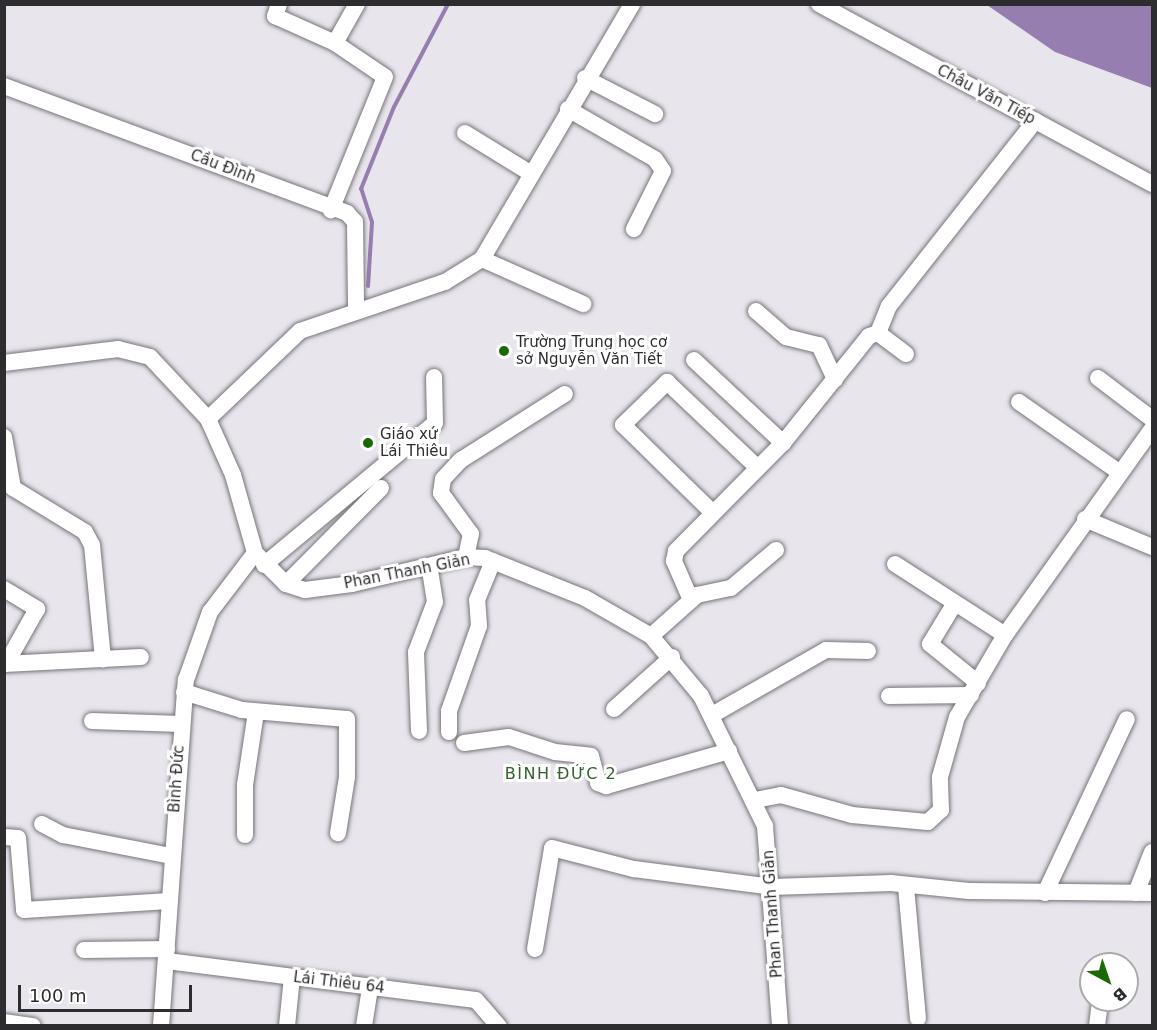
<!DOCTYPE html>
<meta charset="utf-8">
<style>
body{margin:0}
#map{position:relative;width:1157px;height:1030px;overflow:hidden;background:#e9e5ed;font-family:"DejaVu Sans",sans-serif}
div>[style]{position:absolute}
.water>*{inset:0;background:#977eb0}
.stream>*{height:4px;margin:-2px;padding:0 2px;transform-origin:2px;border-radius:2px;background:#977eb0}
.roads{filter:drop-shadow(0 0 2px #78747b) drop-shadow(0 0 2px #78747b)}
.minor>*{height:16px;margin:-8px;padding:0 8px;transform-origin:8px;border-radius:8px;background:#fff}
.dots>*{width:16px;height:16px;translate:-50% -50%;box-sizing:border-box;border:3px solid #fff;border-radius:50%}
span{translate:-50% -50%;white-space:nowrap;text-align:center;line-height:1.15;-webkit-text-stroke:6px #fff;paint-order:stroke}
.street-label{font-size:15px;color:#2d2c2f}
.poi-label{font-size:15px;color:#2d2c2f}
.left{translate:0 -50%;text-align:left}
.neighbourhood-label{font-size:16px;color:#32612a;letter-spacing:1.5px}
.frame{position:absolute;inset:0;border:6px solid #2d2c2f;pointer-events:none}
.north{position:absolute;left:1079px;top:952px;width:60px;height:60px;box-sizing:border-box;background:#fff;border:2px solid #ababac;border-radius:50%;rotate:140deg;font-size:16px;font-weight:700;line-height:24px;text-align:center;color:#2d2c2f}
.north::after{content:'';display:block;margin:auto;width:21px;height:27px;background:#1b6806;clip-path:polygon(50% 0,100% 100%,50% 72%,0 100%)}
.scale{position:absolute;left:18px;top:985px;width:174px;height:27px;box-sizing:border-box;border:3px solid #2d2c2f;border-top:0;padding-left:8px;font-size:18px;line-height:21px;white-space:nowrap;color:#2d2c2f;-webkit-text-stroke:4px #fff;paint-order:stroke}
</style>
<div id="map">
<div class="water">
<div style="clip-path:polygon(987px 5px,1152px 5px,1152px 88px,1055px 52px)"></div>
</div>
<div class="stream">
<div style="left:368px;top:286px;width:64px;rotate:-86.4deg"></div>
<div style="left:372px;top:222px;width:35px;rotate:-108deg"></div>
<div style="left:361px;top:189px;width:88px;rotate:-68.1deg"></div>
<div style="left:394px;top:107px;width:116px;rotate:-62.3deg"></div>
</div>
<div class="roads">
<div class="minor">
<div style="left:279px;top:4px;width:13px;rotate:108deg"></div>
<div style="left:275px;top:16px;width:66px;rotate:24.2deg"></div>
<div style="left:335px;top:43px;width:60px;rotate:34.2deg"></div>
<div style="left:385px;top:77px;width:144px;rotate:112.1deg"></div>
<div style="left:819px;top:4px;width:379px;rotate:28.4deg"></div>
<div style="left:335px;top:43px;width:45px;rotate:-60.6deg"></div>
<div style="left:585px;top:78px;width:79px;rotate:27.2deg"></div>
<div style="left:4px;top:86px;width:366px;rotate:20.3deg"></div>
<div style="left:347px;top:213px;width:12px;rotate:48deg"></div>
<div style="left:355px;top:222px;width:88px;rotate:89.3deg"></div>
<div style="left:568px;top:109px;width:100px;rotate:29.9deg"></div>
<div style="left:655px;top:159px;width:14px;rotate:56deg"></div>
<div style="left:663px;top:171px;width:65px;rotate:116.6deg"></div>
<div style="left:465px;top:133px;width:76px;rotate:31.6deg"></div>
<div style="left:482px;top:259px;width:111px;rotate:24deg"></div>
<div style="left:756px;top:311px;width:40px;rotate:41deg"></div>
<div style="left:786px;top:337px;width:34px;rotate:14deg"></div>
<div style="left:819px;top:345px;width:38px;rotate:65deg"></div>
<div style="left:878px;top:333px;width:29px;rotate:-68deg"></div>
<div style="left:889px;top:306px;width:236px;rotate:-51.7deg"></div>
<div style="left:694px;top:360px;width:122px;rotate:43deg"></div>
<div style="left:4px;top:363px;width:115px;rotate:-7deg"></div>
<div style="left:118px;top:349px;width:33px;rotate:14deg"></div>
<div style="left:150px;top:357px;width:85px;rotate:46.9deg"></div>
<div style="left:208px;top:419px;width:61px;rotate:65.9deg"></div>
<div style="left:233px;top:475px;width:81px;rotate:74.2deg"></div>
<div style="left:255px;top:553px;width:44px;rotate:45deg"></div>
<div style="left:286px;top:584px;width:20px;rotate:18deg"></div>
<div style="left:305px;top:590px;width:47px;rotate:-7.3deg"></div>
<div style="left:352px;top:584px;width:117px;rotate:-13.3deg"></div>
<div style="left:466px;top:557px;width:19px;rotate:3deg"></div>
<div style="left:485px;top:558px;width:108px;rotate:21.8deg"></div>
<div style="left:585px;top:598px;width:76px;rotate:29.9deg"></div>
<div style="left:651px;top:636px;width:78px;rotate:50.2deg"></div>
<div style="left:701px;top:696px;width:145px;rotate:63.8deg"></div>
<div style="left:765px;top:826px;width:201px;rotate:85.7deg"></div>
<div style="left:1098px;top:378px;width:68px;rotate:37.2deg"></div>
<div style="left:1019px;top:402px;width:122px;rotate:35deg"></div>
<div style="left:208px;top:419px;width:127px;rotate:-43.7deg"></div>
<div style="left:300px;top:331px;width:153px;rotate:-18.7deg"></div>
<div style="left:445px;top:282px;width:44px;rotate:-31.9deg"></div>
<div style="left:482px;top:259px;width:296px;rotate:-59.5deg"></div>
<div style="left:4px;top:437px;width:52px;rotate:80deg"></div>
<div style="left:13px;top:488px;width:84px;rotate:31.4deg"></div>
<div style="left:85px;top:532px;width:15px;rotate:62deg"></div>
<div style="left:92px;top:545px;width:115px;rotate:84.5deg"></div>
<div style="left:713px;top:513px;width:126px;rotate:-135.6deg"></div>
<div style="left:623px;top:425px;width:62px;rotate:-44.3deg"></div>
<div style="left:667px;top:382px;width:125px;rotate:43.4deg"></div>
<div style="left:1085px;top:519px;width:73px;rotate:22.7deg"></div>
<div style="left:466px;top:557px;width:24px;rotate:-78deg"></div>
<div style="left:471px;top:534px;width:51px;rotate:-126.2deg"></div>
<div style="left:441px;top:493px;width:14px;rotate:-82deg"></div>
<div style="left:443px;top:479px;width:26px;rotate:-47deg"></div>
<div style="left:461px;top:460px;width:123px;rotate:-32.4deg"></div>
<div style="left:895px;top:564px;width:131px;rotate:32.8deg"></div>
<div style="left:264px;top:565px;width:222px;rotate:-39.7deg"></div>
<div style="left:435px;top:423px;width:46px;rotate:-91.2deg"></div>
<div style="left:286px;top:584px;width:135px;rotate:-45.3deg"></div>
<div style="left:4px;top:589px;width:39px;rotate:31deg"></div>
<div style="left:37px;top:609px;width:63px;rotate:119.4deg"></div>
<div style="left:691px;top:600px;width:43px;rotate:-113.6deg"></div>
<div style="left:674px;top:561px;width:10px;rotate:-79deg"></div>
<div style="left:676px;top:551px;width:152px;rotate:-45.3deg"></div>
<div style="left:783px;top:443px;width:137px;rotate:-51.2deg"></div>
<div style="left:869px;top:336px;width:9px;rotate:-18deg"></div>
<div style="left:878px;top:333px;width:35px;rotate:37deg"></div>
<div style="left:955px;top:603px;width:48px;rotate:121.4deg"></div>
<div style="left:930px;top:644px;width:62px;rotate:39.1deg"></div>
<div style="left:651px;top:636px;width:62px;rotate:-41.7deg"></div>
<div style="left:697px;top:595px;width:35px;rotate:-12deg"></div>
<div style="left:731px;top:588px;width:59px;rotate:-40.2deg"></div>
<div style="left:4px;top:664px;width:137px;rotate:-2.9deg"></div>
<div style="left:184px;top:692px;width:61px;rotate:17.2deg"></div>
<div style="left:242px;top:710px;width:105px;rotate:4.9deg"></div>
<div style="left:347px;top:719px;width:58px;rotate:90deg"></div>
<div style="left:347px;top:777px;width:57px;rotate:99.1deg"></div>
<div style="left:889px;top:696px;width:82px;rotate:-0.7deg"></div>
<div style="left:614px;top:709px;width:78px;rotate:-41.9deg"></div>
<div style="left:712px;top:715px;width:131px;rotate:-29.7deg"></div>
<div style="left:826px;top:650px;width:42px;rotate:1.4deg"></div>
<div style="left:92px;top:721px;width:89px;rotate:1.9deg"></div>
<div style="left:419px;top:731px;width:79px;rotate:-92.2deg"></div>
<div style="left:416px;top:652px;width:53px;rotate:-69.2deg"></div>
<div style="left:435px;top:602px;width:36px;rotate:-99deg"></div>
<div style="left:449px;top:732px;width:21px;rotate:-90deg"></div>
<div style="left:449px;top:711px;width:90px;rotate:-70.6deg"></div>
<div style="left:479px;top:626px;width:26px;rotate:-94deg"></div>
<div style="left:477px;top:600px;width:42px;rotate:-67.7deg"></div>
<div style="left:464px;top:743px;width:45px;rotate:-7.6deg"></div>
<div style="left:509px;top:737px;width:48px;rotate:18.1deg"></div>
<div style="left:555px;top:752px;width:36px;rotate:6deg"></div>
<div style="left:591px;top:756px;width:28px;rotate:75deg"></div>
<div style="left:598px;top:783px;width:9px;rotate:21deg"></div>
<div style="left:606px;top:786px;width:128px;rotate:-15.9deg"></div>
<div style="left:755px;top:800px;width:26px;rotate:-11deg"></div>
<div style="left:781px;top:795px;width:74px;rotate:15.7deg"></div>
<div style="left:852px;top:815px;width:76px;rotate:5.3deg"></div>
<div style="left:928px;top:822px;width:18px;rotate:-43deg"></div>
<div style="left:941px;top:810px;width:33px;rotate:-92deg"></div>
<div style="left:940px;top:777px;width:62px;rotate:-74.2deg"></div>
<div style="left:957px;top:717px;width:95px;rotate:-59.7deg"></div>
<div style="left:1005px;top:635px;width:253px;rotate:-54.5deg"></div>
<div style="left:42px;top:824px;width:24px;rotate:28deg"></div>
<div style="left:63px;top:835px;width:110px;rotate:11deg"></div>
<div style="left:245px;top:835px;width:50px;rotate:-90deg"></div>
<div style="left:245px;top:785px;width:74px;rotate:-81.4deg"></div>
<div style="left:4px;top:837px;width:14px;rotate:4deg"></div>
<div style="left:18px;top:838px;width:72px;rotate:85.2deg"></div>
<div style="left:24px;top:910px;width:145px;rotate:-3.6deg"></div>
<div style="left:906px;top:887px;width:132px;rotate:84.8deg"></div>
<div style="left:1045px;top:893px;width:192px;rotate:-64.8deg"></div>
<div style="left:1136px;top:893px;width:44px;rotate:-68.7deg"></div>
<div style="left:535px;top:949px;width:102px;rotate:-80.4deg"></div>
<div style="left:552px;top:848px;width:85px;rotate:14.4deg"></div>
<div style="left:634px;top:869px;width:139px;rotate:7.4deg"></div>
<div style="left:772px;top:887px;width:119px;rotate:-1.9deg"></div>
<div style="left:891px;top:883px;width:78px;rotate:5.9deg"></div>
<div style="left:969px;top:891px;width:183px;rotate:0.6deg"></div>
<div style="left:84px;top:950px;width:83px;rotate:-0.7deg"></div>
<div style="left:167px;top:961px;width:311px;rotate:7.2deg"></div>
<div style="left:476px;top:1000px;width:35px;rotate:49deg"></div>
<div style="left:4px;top:1022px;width:29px;rotate:8deg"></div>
<div style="left:161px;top:1026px;width:347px;rotate:-85.9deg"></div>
<div style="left:186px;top:680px;width:72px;rotate:-70.6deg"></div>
<div style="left:210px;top:612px;width:74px;rotate:-52.7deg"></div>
<div style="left:287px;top:1026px;width:49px;rotate:-84.2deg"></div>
<div style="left:364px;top:1026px;width:39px;rotate:-81deg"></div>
<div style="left:1097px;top:1026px;width:26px;rotate:-83deg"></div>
</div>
</div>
<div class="dots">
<div style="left:504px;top:351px;background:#1b6806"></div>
<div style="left:368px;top:443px;background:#1b6806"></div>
</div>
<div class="street-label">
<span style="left:986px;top:95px;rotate:28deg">Châu Văn Tiếp</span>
<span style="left:223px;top:167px;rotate:21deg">Cầu Đình</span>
<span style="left:407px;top:572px;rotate:-11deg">Phan Thanh Giản</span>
<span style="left:177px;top:779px;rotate:-86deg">Bình Đức</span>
<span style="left:773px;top:914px;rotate:-94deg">Phan Thanh Giản</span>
<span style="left:339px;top:983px;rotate:7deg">Lái Thiêu 64</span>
</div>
<div class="poi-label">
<span class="left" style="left:516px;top:351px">Trường Trung học cơ<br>sở Nguyễn Văn Tiết</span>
<span class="left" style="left:380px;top:443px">Giáo xứ<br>Lái Thiêu</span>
</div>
<div class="neighbourhood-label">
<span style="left:561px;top:774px">BÌNH ĐỨC 2</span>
</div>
<div class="frame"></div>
<div class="north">B</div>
<div class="scale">100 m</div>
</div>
